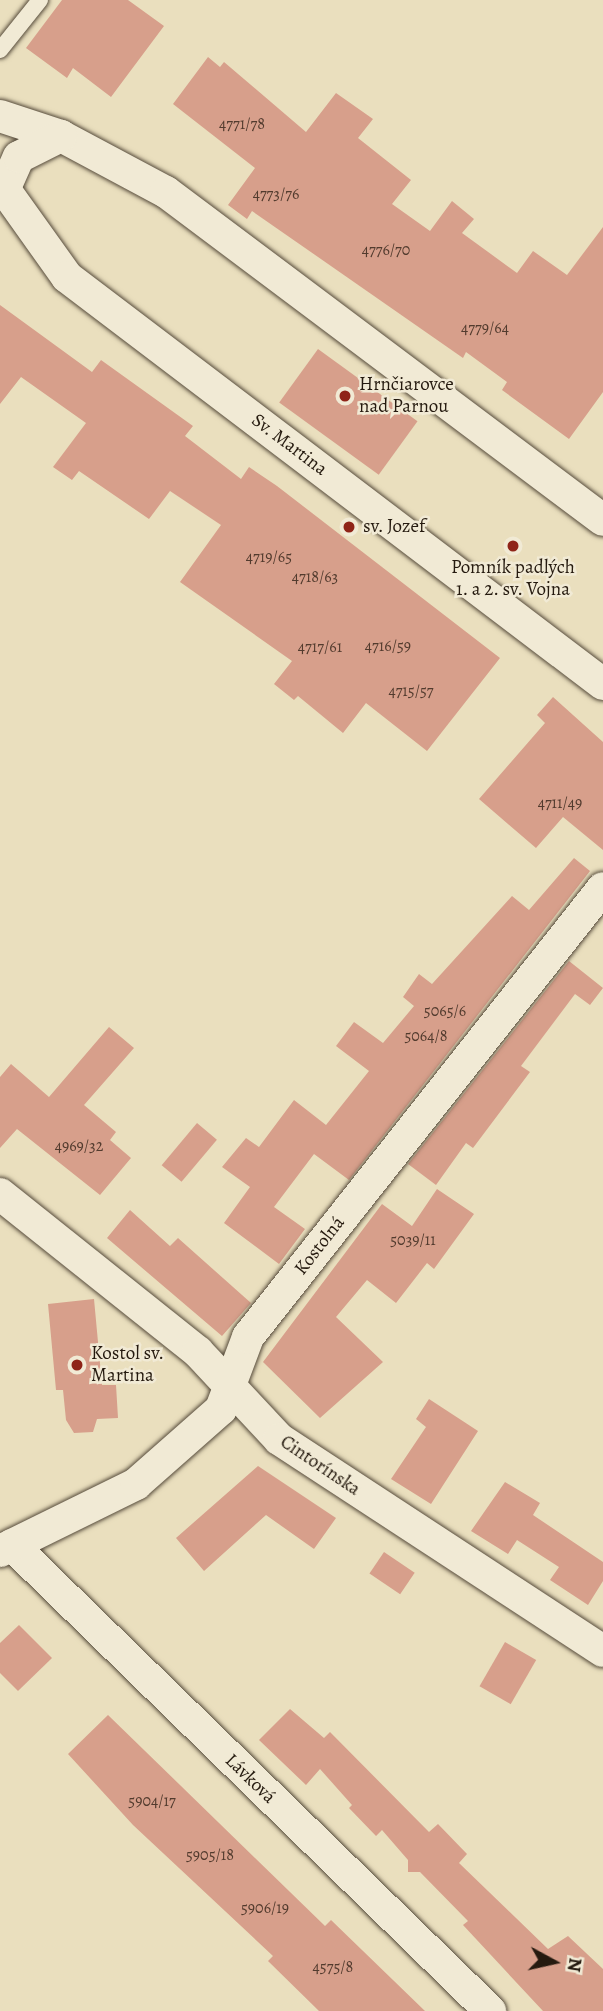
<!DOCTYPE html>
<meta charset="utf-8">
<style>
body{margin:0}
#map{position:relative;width:603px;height:2011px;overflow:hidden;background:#eadfbe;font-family:Alegreya,serif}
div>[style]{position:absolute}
.building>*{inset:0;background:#d79f8b;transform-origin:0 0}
.roads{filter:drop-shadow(0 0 2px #564b3b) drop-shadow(0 0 2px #564b3b)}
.lane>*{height:16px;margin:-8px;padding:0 8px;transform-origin:8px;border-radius:8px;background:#f1ead5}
.street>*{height:32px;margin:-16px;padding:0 16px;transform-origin:16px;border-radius:16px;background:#f1ead5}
.dots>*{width:19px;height:19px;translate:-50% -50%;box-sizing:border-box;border:4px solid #f1ead5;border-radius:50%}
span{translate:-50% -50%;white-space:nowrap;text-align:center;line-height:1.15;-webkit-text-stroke:5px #f1ead5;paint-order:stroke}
.number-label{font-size:16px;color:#523b2e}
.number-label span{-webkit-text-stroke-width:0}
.poi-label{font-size:19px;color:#251a0f}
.left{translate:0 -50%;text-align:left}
.street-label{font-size:19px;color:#251a0f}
.north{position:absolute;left:519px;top:1927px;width:70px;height:70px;-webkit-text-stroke:5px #f1ead5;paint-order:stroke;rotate:98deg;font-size:19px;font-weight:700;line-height:28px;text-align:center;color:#251a0f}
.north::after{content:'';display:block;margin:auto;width:24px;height:32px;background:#251a0f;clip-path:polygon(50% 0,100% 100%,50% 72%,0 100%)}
</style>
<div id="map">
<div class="building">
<div style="clip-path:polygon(62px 0,128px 0,164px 26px,111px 97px,73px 68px,67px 78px,26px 48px)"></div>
<div style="clip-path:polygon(208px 57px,220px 67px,224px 62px,306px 132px,336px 93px,373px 119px,358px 138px,411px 180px,392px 204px,430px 231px,452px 201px,474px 219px,462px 233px,517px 273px,533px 251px,567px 275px,603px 227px,603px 392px,569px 439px,502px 390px,507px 382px,466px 352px,463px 358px,252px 211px,247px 219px,228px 205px,255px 168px,173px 104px)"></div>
<div style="clip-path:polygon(0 305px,92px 372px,101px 360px,193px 426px,185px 436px,241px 479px,249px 467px,277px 486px,500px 658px,427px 751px,366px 703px,343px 733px,298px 696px,294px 700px,274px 684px,292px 661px,180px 582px,221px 525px,170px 491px,149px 519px,79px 471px,72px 480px,53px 467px,86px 423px,21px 377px,0 404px)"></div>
<div style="left:318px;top:349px;width:123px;height:66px;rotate:36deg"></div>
<div style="clip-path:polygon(553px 697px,603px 742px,603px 850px,563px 817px,536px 848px,479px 799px,545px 723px,537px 715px)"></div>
<div style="clip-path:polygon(574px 858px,590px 871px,349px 1180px,314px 1154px,274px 1207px,305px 1229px,279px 1264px,224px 1223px,250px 1187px,222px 1167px,246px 1138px,259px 1147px,294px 1100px,326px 1125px,369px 1071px,336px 1046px,354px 1022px,383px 1043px,414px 1006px,403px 997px,419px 974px,432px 984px,512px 896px,529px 910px)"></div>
<div style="clip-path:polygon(569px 961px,603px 988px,590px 1005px,575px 994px,521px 1066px,530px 1072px,473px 1148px,466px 1143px,436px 1185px,408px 1164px)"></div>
<div style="clip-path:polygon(109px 1027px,134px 1048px,84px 1105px,116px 1132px,110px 1140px,131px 1158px,100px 1195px,17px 1129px,0 1148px,0 1077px,11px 1064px,49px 1097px)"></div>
<div style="left:197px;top:1123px;width:26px;height:55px;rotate:40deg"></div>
<div style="clip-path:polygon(437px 1189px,474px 1214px,434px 1269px,427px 1263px,396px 1303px,367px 1280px,336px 1317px,383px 1362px,320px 1418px,263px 1362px,382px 1204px,412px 1226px)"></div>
<div style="clip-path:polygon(130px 1210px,170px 1246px,178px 1238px,251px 1303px,222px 1336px,107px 1238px)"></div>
<div style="clip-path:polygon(94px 1299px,102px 1385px,116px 1385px,118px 1418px,97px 1419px,93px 1432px,74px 1433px,66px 1420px,63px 1390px,56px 1390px,48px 1304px)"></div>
<div style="clip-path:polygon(429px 1399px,478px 1431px,431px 1504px,391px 1479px,426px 1427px,416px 1419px)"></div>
<div style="clip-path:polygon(258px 1466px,336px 1518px,314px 1549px,266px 1515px,204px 1571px,176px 1538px)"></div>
<div style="clip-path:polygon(505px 1482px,540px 1503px,533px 1515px,603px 1562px,603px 1581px,588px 1605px,550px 1580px,559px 1567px,517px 1540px,508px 1554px,471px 1531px)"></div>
<div style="left:384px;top:1552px;width:37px;height:26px;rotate:34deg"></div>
<div style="clip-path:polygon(19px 1625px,52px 1658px,18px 1691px,0 1673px,0 1643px)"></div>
<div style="left:505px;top:1642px;width:36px;height:51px;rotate:30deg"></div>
<div style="clip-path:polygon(290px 1709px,324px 1738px,330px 1732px,429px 1832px,438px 1824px,467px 1854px,459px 1863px,548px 1949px,568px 1936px,603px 1969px,603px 2011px,543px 2011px,463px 1925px,468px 1921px,420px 1872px,408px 1872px,408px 1860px,382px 1830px,376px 1836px,349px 1808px,352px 1805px,320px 1769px,306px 1785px,259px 1740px)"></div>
<div style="clip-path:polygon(108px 1715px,325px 1926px,331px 1920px,425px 2011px,319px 2011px,268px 1961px,273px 1956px,133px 1825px,68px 1754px)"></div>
</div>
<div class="roads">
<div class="lane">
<div style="left:0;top:50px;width:64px;rotate:-51.3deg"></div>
</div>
<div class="street">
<div style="left:0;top:116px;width:64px;rotate:18.2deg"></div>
<div style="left:61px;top:136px;width:119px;rotate:28.1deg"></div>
<div style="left:166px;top:192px;width:546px;rotate:36.89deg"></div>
<div style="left:0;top:183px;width:115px;rotate:54.5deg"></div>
<div style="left:67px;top:277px;width:673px;rotate:37.21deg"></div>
<div style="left:4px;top:190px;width:36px;rotate:-66deg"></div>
<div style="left:19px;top:157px;width:47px;rotate:-26.6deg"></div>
<div style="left:0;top:1194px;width:253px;rotate:38.6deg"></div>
<div style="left:198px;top:1352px;width:119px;rotate:47deg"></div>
<div style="left:279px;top:1439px;width:387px;rotate:33.2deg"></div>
<div style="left:12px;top:1545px;width:668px;rotate:44.27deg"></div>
<div style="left:0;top:1551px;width:152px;rotate:-26.2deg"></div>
<div style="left:136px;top:1484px;width:113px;rotate:-41.4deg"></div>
<div style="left:221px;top:1409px;width:77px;rotate:-69.4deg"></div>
<div style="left:248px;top:1337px;width:572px;rotate:-51.67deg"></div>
</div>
</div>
<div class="dots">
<div style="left:345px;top:396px;background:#8f2418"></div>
<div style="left:349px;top:527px;background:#8f2418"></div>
<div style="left:513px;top:546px;background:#8f2418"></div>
<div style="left:77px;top:1365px;background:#8f2418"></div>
</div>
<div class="number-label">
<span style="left:242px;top:124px">4771/78</span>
<span style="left:276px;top:194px">4773/76</span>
<span style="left:386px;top:250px">4776/70</span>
<span style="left:485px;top:328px">4779/64</span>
<span style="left:269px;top:557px">4719/65</span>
<span style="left:315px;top:577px">4718/63</span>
<span style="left:388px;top:646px">4716/59</span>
<span style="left:320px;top:647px">4717/61</span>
<span style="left:411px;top:691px">4715/57</span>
<span style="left:560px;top:803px">4711/49</span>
<span style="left:445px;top:1011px">5065/6</span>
<span style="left:426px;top:1036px">5064/8</span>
<span style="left:79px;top:1146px">4969/32</span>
<span style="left:413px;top:1240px">5039/11</span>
<span style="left:152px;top:1801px">5904/17</span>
<span style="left:210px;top:1855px">5905/18</span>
<span style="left:265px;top:1908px">5906/19</span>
<span style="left:333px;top:1967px">4575/8</span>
</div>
<div class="poi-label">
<span class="left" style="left:359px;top:396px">Hrnčiarovce<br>nad Parnou</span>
<span class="left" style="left:363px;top:527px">sv. Jozef</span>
<span style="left:513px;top:579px">Pomník padlých<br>1. a 2. sv. Vojna</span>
<span class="left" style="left:91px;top:1365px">Kostol sv.<br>Martina</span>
</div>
<div class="street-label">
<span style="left:289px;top:445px;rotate:37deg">Sv. Martina</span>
<span style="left:320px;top:1246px;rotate:-52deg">Kostolná</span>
<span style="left:320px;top:1466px;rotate:34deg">Cintorínska</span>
<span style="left:250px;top:1779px;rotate:44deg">Lávková</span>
</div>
<div class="north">N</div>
</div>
